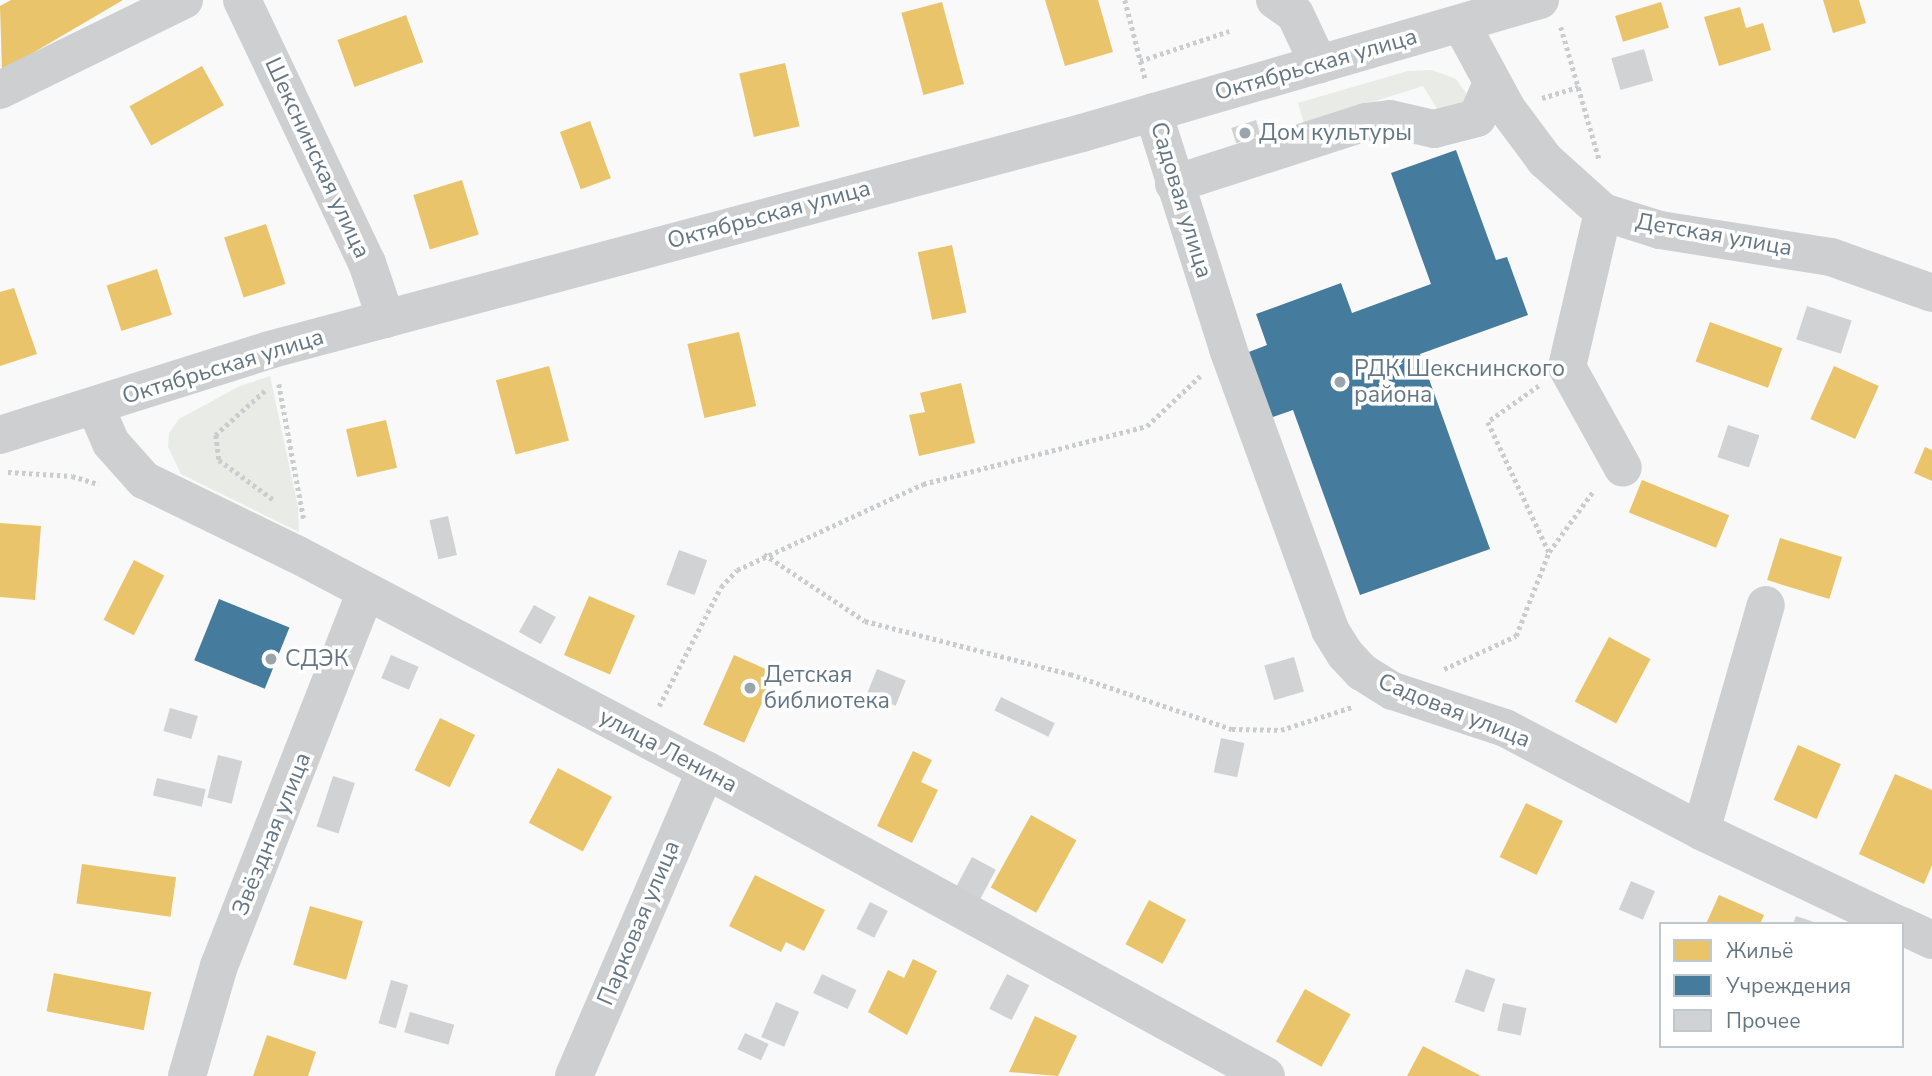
<!DOCTYPE html>
<meta charset="utf-8">
<style>
body{margin:0}
#map{position:relative;width:1932px;height:1076px;overflow:hidden;background:#f9f9f9;font-family:"Nunito Sans",sans-serif}
div>[style]{position:absolute}
.green>*{inset:0;background:#e8ebe6}
.homes>*{inset:0;background:#e9c46a;transform-origin:0 0}
.public>*{inset:0;background:#457b9d;transform-origin:0 0}
.building>*{inset:0;background:#d0d2d3;transform-origin:0 0}
.path>*{height:4.5px;margin-top:-2.25px;transform-origin:0;background:repeating-linear-gradient(90deg,#cbcccd 0 3.5px,transparent 0 7px)}
.minor>*{height:38px;margin:-19px;padding:0 19px;transform-origin:19px;border-radius:19px;background:#cecfd0}
.dots>*{width:19px;height:19px;translate:-50% -50%;box-sizing:border-box;border:4px solid #fff;border-radius:50%}
span{translate:-50% -50%;white-space:nowrap;text-align:center;line-height:1.15;-webkit-text-stroke:7px #fff;paint-order:stroke}
.street-label{font-size:23px;color:#657683}
.poi-label{font-size:23px;color:#657683}
.left{translate:0 -50%;text-align:left}
.legend{position:absolute;left:1659px;top:922px;width:245px;height:126px;box-sizing:border-box;background:#fff;border:2px solid #c1c8cd;margin:0;padding:9px 12px;list-style:none;font-size:21px;color:#657683}
.legend li{display:flex;align-items:center;gap:14px;height:35px}
.legend b{width:35px;border:2px solid #c1c8cd}
</style>
<div id="map">
<div class="green">
<div style="clip-path:polygon(1432px 70px,1456px 79px,1472px 101px,1441px 115px,1423px 86px,1304px 124px,1298px 103px,1408px 71px)"></div>
<div style="clip-path:polygon(270px 376px,298px 507px,299px 532px,181px 474px,168px 447px,169px 433px,179px 419px,240px 386px)"></div>
</div>
<div class="homes">
<div style="clip-path:polygon(11px 0,123px 0,2px 71px,0 6px)"></div>
<div style="clip-path:polygon(1045px 0,1098px 0,1113px 52px,1065px 66px)"></div>
<div style="clip-path:polygon(1823px 0,1859px 0,1866px 23px,1833px 33px)"></div>
<div style="left:942px;top:2px;width:85px;height:42px;rotate:75deg"></div>
<div style="left:1661px;top:2px;width:27px;height:48px;rotate:73deg"></div>
<div style="clip-path:polygon(1740px 7px,1746px 28px,1763px 23px,1771px 50px,1719px 66px,1704px 17px)"></div>
<div style="left:406px;top:15px;width:50px;height:73px;rotate:70deg"></div>
<div style="left:785px;top:63px;width:65px;height:47px;rotate:77deg"></div>
<div style="left:202px;top:66px;width:45px;height:83px;rotate:61deg"></div>
<div style="left:590px;top:121px;width:61px;height:32px;rotate:70deg"></div>
<div style="left:462px;top:180px;width:57px;height:51px;rotate:73deg"></div>
<div style="left:266px;top:224px;width:63px;height:44px;rotate:72deg"></div>
<div style="left:952px;top:245px;width:69px;height:35px;rotate:78deg"></div>
<div style="left:157px;top:269px;width:48px;height:53px;rotate:72deg"></div>
<div style="clip-path:polygon(14px 288px,37px 354px,0 366px,0 292px)"></div>
<div style="left:1710px;top:322px;width:77px;height:42px;rotate:20deg"></div>
<div style="left:739px;top:332px;width:76px;height:53px;rotate:77deg"></div>
<div style="left:549px;top:366px;width:77px;height:55px;rotate:75deg"></div>
<div style="left:1834px;top:366px;width:49px;height:58px;rotate:24deg"></div>
<div style="clip-path:polygon(961px 383px,975px 443px,919px 456px,909px 415px,925px 412px,920px 393px)"></div>
<div style="left:386px;top:420px;width:49px;height:41px;rotate:77deg"></div>
<div style="clip-path:polygon(1925px 447px,1932px 450px,1932px 481px,1914px 473px)"></div>
<div style="left:1642px;top:480px;width:94px;height:35px;rotate:22deg"></div>
<div style="clip-path:polygon(0 523px,41px 526px,35px 600px,0 597px)"></div>
<div style="left:1780px;top:538px;width:65px;height:44px;rotate:17deg"></div>
<div style="left:134px;top:560px;width:34px;height:67px;rotate:27deg"></div>
<div style="left:589px;top:596px;width:50px;height:64px;rotate:23deg"></div>
<div style="left:1609px;top:637px;width:47px;height:73px;rotate:28deg"></div>
<div style="left:734px;top:655px;width:45px;height:76px;rotate:24deg"></div>
<div style="left:440px;top:718px;width:39px;height:58px;rotate:26deg"></div>
<div style="left:1798px;top:745px;width:47px;height:60px;rotate:24deg"></div>
<div style="clip-path:polygon(913px 751px,932px 760px,921px 782px,938px 790px,912px 843px,877px 826px)"></div>
<div style="left:558px;top:768px;width:61px;height:62px;rotate:28deg"></div>
<div style="clip-path:polygon(1895px 774px,1932px 790px,1932px 865px,1924px 884px,1859px 854px)"></div>
<div style="left:1526px;top:803px;width:41px;height:60px;rotate:26deg"></div>
<div style="left:1031px;top:815px;width:52px;height:83px;rotate:29deg"></div>
<div style="left:82px;top:864px;width:95px;height:40px;rotate:8deg"></div>
<div style="clip-path:polygon(755px 875px,825px 910px,804px 951px,786px 942px,781px 952px,729px 926px)"></div>
<div style="clip-path:polygon(1719px 895px,1764px 915px,1760px 924px,1706px 924px)"></div>
<div style="left:1149px;top:900px;width:42px;height:50px;rotate:28deg"></div>
<div style="left:310px;top:906px;width:55px;height:61px;rotate:16deg"></div>
<div style="clip-path:polygon(913px 959px,937px 971px,907px 1035px,868px 1012px,888px 970px,904px 978px)"></div>
<div style="left:54px;top:973px;width:99px;height:39px;rotate:11deg"></div>
<div style="left:1305px;top:989px;width:52px;height:60px;rotate:29deg"></div>
<div style="clip-path:polygon(1035px 1016px,1077px 1036px,1058px 1076px,1009px 1072px)"></div>
<div style="clip-path:polygon(267px 1035px,316px 1052px,308px 1076px,253px 1076px)"></div>
<div style="clip-path:polygon(1423px 1046px,1481px 1076px,1407px 1076px)"></div>
</div>
<div class="public">
<div style="clip-path:polygon(1456px 150px,1496px 260px,1507px 257px,1528px 315px,1420px 354px,1490px 549px,1360px 595px,1293px 410px,1264px 420px,1241px 355px,1267px 345px,1256px 314px,1341px 283px,1352px 313px,1431px 284px,1391px 173px)"></div>
<div style="left:219px;top:599px;width:76px;height:66px;rotate:22deg"></div>
</div>
<div class="building">
<div style="left:1644px;top:49px;width:33px;height:34px;rotate:74deg"></div>
<div style="left:1256px;top:120px;width:16px;height:26px;rotate:72deg"></div>
<div style="left:1807px;top:306px;width:47px;height:35px;rotate:18deg"></div>
<div style="left:1728px;top:425px;width:33px;height:34px;rotate:18deg"></div>
<div style="left:448px;top:516px;width:40px;height:19px;rotate:77deg"></div>
<div style="left:679px;top:550px;width:30px;height:37px;rotate:20deg"></div>
<div style="left:534px;top:605px;width:25px;height:31px;rotate:29deg"></div>
<div style="left:391px;top:655px;width:30px;height:25px;rotate:23deg"></div>
<div style="left:1294px;top:657px;width:36px;height:31px;rotate:74deg"></div>
<div style="left:877px;top:669px;width:31px;height:27px;rotate:22deg"></div>
<div style="left:1001px;top:697px;width:60px;height:15px;rotate:26deg"></div>
<div style="left:170px;top:708px;width:29px;height:24px;rotate:16deg"></div>
<div style="left:1221px;top:738px;width:24px;height:35px;rotate:12deg"></div>
<div style="left:218px;top:755px;width:25px;height:44px;rotate:14deg"></div>
<div style="left:333px;top:776px;width:23px;height:53px;rotate:18deg"></div>
<div style="left:157px;top:778px;width:50px;height:18px;rotate:13deg"></div>
<div style="left:972px;top:857px;width:27px;height:33px;rotate:28deg"></div>
<div style="left:1631px;top:881px;width:26px;height:31px;rotate:23deg"></div>
<div style="left:870px;top:902px;width:20px;height:30px;rotate:27deg"></div>
<div style="clip-path:polygon(1796px 916px,1817px 923px,1817px 924px,1793px 924px)"></div>
<div style="left:1466px;top:969px;width:31px;height:35px;rotate:19deg"></div>
<div style="left:822px;top:974px;width:38px;height:21px;rotate:25deg"></div>
<div style="left:1007px;top:974px;width:25px;height:39px;rotate:27deg"></div>
<div style="left:391px;top:980px;width:18px;height:45px;rotate:16deg"></div>
<div style="left:776px;top:1002px;width:25px;height:38px;rotate:23deg"></div>
<div style="left:1503px;top:1003px;width:24px;height:28px;rotate:12deg"></div>
<div style="left:410px;top:1012px;width:46px;height:21px;rotate:16deg"></div>
<div style="left:745px;top:1033px;width:26px;height:18px;rotate:25deg"></div>
</div>
<div class="path">
<div style="left:1125px;top:0;width:81px;rotate:75.6deg"></div>
<div style="left:1561px;top:27px;width:137px;rotate:73.9deg"></div>
<div style="left:1140px;top:61px;width:94px;rotate:-18.6deg"></div>
<div style="left:1542px;top:98px;width:38px;rotate:-17deg"></div>
<div style="left:279px;top:384px;width:138px;rotate:79.6deg"></div>
<div style="left:1539px;top:386px;width:62px;rotate:144.8deg"></div>
<div style="left:1488px;top:422px;width:144px;rotate:64.9deg"></div>
<div style="left:265px;top:391px;width:66px;rotate:138.1deg"></div>
<div style="left:216px;top:435px;width:25px;rotate:83deg"></div>
<div style="left:219px;top:460px;width:68px;rotate:36deg"></div>
<div style="left:8px;top:472px;width:64px;rotate:3.6deg"></div>
<div style="left:72px;top:476px;width:28px;rotate:17deg"></div>
<div style="left:764px;top:554px;width:121px;rotate:33.6deg"></div>
<div style="left:865px;top:621px;width:212px;rotate:14.5deg"></div>
<div style="left:1070px;top:674px;width:171px;rotate:18.8deg"></div>
<div style="left:1232px;top:729px;width:49px;rotate:1.2deg"></div>
<div style="left:1281px;top:730px;width:75px;rotate:-17.9deg"></div>
<div style="left:1444px;top:669px;width:79px;rotate:-24.6deg"></div>
<div style="left:1516px;top:636px;width:90px;rotate:-68.6deg"></div>
<div style="left:1549px;top:552px;width:77px;rotate:-54deg"></div>
<div style="left:659px;top:706px;width:134px;rotate:-62.5deg"></div>
<div style="left:721px;top:587px;width:23px;rotate:-47deg"></div>
<div style="left:737px;top:570px;width:205px;rotate:-24.8deg"></div>
<div style="left:923px;top:484px;width:231px;rotate:-14.5deg"></div>
<div style="left:1147px;top:426px;width:73px;rotate:-43.3deg"></div>
</div>
<div class="minor">
<div style="left:242px;top:0;width:291px;rotate:64.6deg"></div>
<div style="left:367px;top:263px;width:59px;rotate:71.3deg"></div>
<div style="left:1275px;top:0;width:24px;rotate:35deg"></div>
<div style="left:1295px;top:14px;width:56px;rotate:64.8deg"></div>
<div style="left:1461px;top:24px;width:97px;rotate:61.6deg"></div>
<div style="left:1507px;top:109px;width:64px;rotate:53.3deg"></div>
<div style="left:1545px;top:160px;width:78px;rotate:41.9deg"></div>
<div style="left:1603px;top:212px;width:60px;rotate:17.5deg"></div>
<div style="left:1660px;top:230px;width:173px;rotate:9deg"></div>
<div style="left:1831px;top:257px;width:107px;rotate:19.6deg"></div>
<div style="left:0;top:90px;width:205px;rotate:-26.1deg"></div>
<div style="left:1153px;top:112px;width:249px;rotate:72.4deg"></div>
<div style="left:1228px;top:349px;width:299px;rotate:70deg"></div>
<div style="left:1330px;top:630px;width:28px;rotate:58deg"></div>
<div style="left:1345px;top:654px;width:25px;rotate:47deg"></div>
<div style="left:1362px;top:672px;width:36px;rotate:32deg"></div>
<div style="left:1393px;top:691px;width:118px;rotate:18.3deg"></div>
<div style="left:1505px;top:728px;width:221px;rotate:27.7deg"></div>
<div style="left:1701px;top:831px;width:217px;rotate:25.4deg"></div>
<div style="left:1174px;top:184px;width:202px;rotate:-17.9deg"></div>
<div style="left:1366px;top:122px;width:24px;rotate:-7deg"></div>
<div style="left:1390px;top:119px;width:45px;rotate:12.8deg"></div>
<div style="left:1434px;top:129px;width:44px;rotate:-14.3deg"></div>
<div style="left:1477px;top:118px;width:38px;rotate:-67deg"></div>
<div style="left:1603px;top:212px;width:159px;rotate:103.1deg"></div>
<div style="left:1567px;top:367px;width:115px;rotate:61deg"></div>
<div style="left:95px;top:406px;width:40px;rotate:66.6deg"></div>
<div style="left:111px;top:443px;width:50px;rotate:48.3deg"></div>
<div style="left:144px;top:480px;width:169px;rotate:26deg"></div>
<div style="left:296px;top:554px;width:463px;rotate:27.8deg"></div>
<div style="left:706px;top:770px;width:638px;rotate:28.65deg"></div>
<div style="left:0;top:435px;width:282px;rotate:-17.5deg"></div>
<div style="left:269px;top:350px;width:841px;rotate:-14.94deg"></div>
<div style="left:1082px;top:133px;width:477px;rotate:-16.2deg"></div>
<div style="left:1701px;top:831px;width:235px;rotate:-74deg"></div>
<div style="left:1902px;top:926px;width:33px;rotate:25deg"></div>
<div style="left:187px;top:1076px;width:115px;rotate:-73.8deg"></div>
<div style="left:219px;top:966px;width:400px;rotate:-68.6deg"></div>
<div style="left:574px;top:1076px;width:333px;rotate:-66.7deg"></div>
</div>
<div class="dots">
<div style="left:1245px;top:133px;background:#99a4ac"></div>
<div style="left:1340px;top:382px;background:#99a4ac"></div>
<div style="left:271px;top:659px;background:#99a4ac"></div>
<div style="left:750px;top:688px;background:#99a4ac"></div>
</div>
<div class="street-label">
<span style="left:1316px;top:65px;rotate:-16deg">Октябрьская улица</span>
<span style="left:317px;top:158px;rotate:65deg">Шекснинская улица</span>
<span style="left:1181px;top:200px;rotate:73deg">Садовая улица</span>
<span style="left:769px;top:215px;rotate:-15deg">Октябрьская улица</span>
<span style="left:1714px;top:235px;rotate:10deg">Детская улица</span>
<span style="left:223px;top:367px;rotate:-17deg">Октябрьская улица</span>
<span style="left:1454px;top:711px;rotate:22deg">Садовая улица</span>
<span style="left:668px;top:751px;rotate:28deg">улица Ленина</span>
<span style="left:272px;top:834px;rotate:-68deg">Звёздная улица</span>
<span style="left:639px;top:923px;rotate:-67deg">Парковая улица</span>
</div>
<div class="poi-label">
<span class="left" style="left:1259px;top:133px">Дом культуры</span>
<span class="left" style="left:1354px;top:382px">РДК Шекснинского<br>района</span>
<span class="left" style="left:285px;top:659px">СДЭК</span>
<span class="left" style="left:764px;top:688px">Детская<br>библиотека</span>
</div>
<ul class="legend">
<li><b style="height:19px;background:#e9c46a"></b>Жильё</li>
<li><b style="height:19px;background:#457b9d"></b>Учреждения</li>
<li><b style="height:19px;background:#d0d2d3"></b>Прочее</li>
</ul>
</div>
